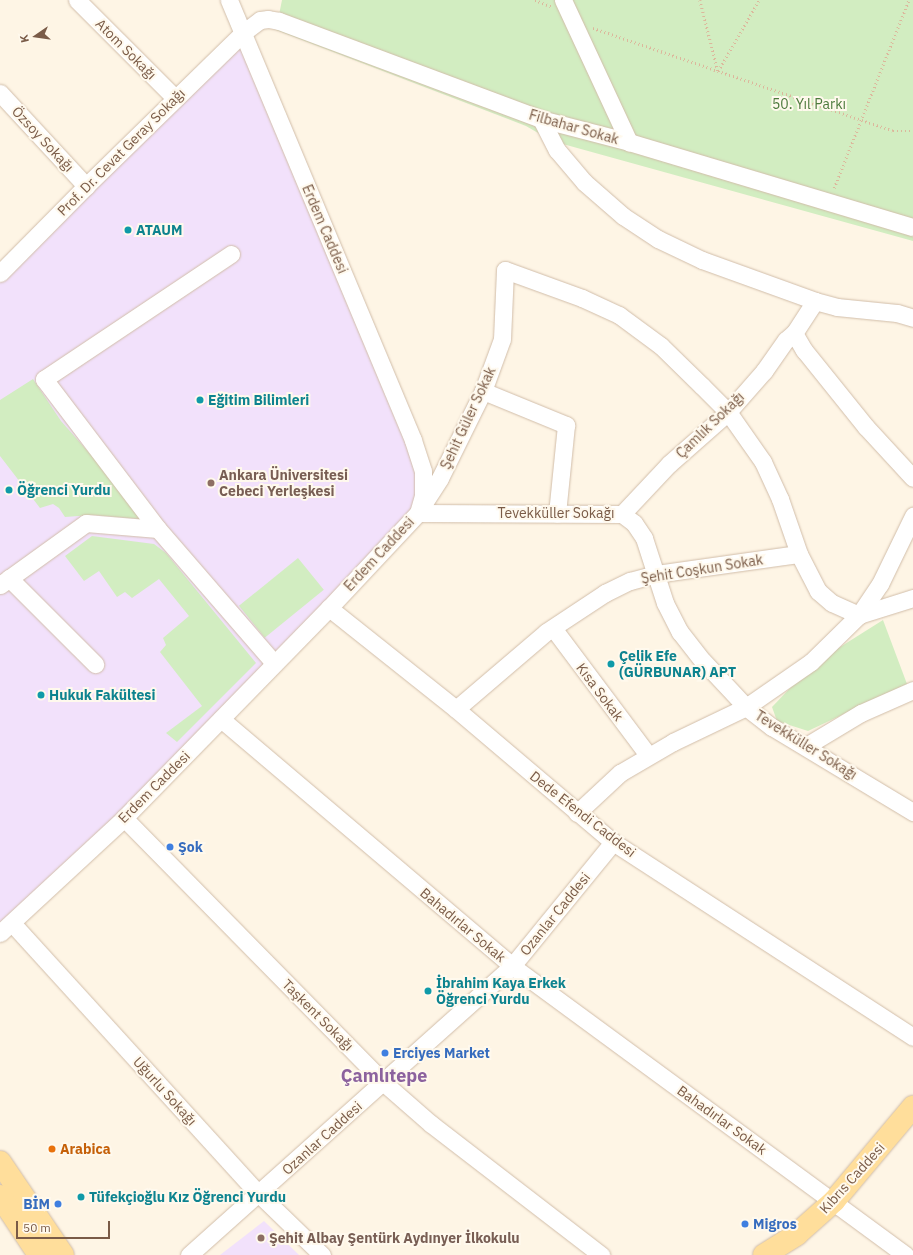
<!DOCTYPE html>
<meta charset="utf-8">
<style>
body{margin:0}
#map{position:relative;width:913px;height:1255px;overflow:hidden;background:#fef5e5;font-family:"IBM Plex Sans",sans-serif}
div>[style]{position:absolute}
.education>*{inset:0;background:#f2e1fb}
.green>*{inset:0;background:#d2edc1;transform-origin:0 0}
.path>*{height:2.5px;margin-top:-1.25px;transform-origin:0;background:repeating-linear-gradient(90deg,#dcb79c 0 1px,transparent 0 4px)}
.roads{filter:drop-shadow(0 0 1px #d1bda9) drop-shadow(0 0 1px #d1bda9)}
.minor>*{height:17px;margin:-8.5px;padding:0 8.5px;transform-origin:8.5px;border-radius:8.5px;background:#fff}
.major>*{height:22px;margin:-11px;padding:0 11px;transform-origin:11px;border-radius:11px;background:#ffde9b}
.dots>*{width:11px;height:11px;translate:-50% -50%;box-sizing:border-box;border:2px solid #fff9ed;border-radius:50%}
span{translate:-50% -50%;white-space:nowrap;text-align:center;line-height:1.15;-webkit-text-stroke:4px #fff9ed;paint-order:stroke}
.street-label{font-size:14px;color:#7a5b47}
.park-label{font-size:14px;color:#4c7a3c}
.culture-label{font-size:14px;color:#0d838f;font-weight:700}
.left{translate:0 -50%;text-align:left}
.education-label{font-size:14px;color:#785e54;font-weight:700}
.shop-label{font-size:14px;color:#366cbe;font-weight:700}
.right{translate:-100% -50%;text-align:right}
.food-label{font-size:14px;color:#c56008;font-weight:700}
.district-label{font-size:18px;color:#8c629e;font-weight:700}
.north{position:absolute;left:16px;top:16px;width:40px;height:40px;-webkit-text-stroke:3px #fff9ed;paint-order:stroke;rotate:257deg;font-size:11px;font-weight:700;line-height:16px;text-align:center;color:#7a5b47}
.north::after{content:'';display:block;margin:auto;width:14px;height:18px;background:#7a5b47;clip-path:polygon(50% 0,100% 100%,50% 72%,0 100%)}
.scale{position:absolute;left:16px;top:1221px;width:94px;height:18px;box-sizing:border-box;border:2px solid #7a5b47;border-top:0;padding-left:5px;font-size:12px;line-height:14px;white-space:nowrap;color:#7a5b47;-webkit-text-stroke:3px #fff9ed;paint-order:stroke}
</style>
<div id="map">
<div class="education">
<div style="clip-path:polygon(244px 32px,413px 440px,418px 513px,0 933px,0 273px)"></div>
<div style="clip-path:polygon(264px 1221px,299px 1255px,220px 1255px)"></div>
</div>
<div class="green">
<div style="clip-path:polygon(282px 0,913px 0,913px 241px,552px 141px,526px 126px,276px 30px)"></div>
<div style="clip-path:polygon(33px 379px,61px 421px,107px 473px,140px 519px,92px 515px,65px 517px,59px 508px,53px 504px,40px 508px,0 456px,0 400px)"></div>
<div style="clip-path:polygon(92px 536px,154px 544px,166px 553px,256px 663px,177px 742px,166px 733px,202px 706px,160px 652px,166px 645px,163px 638px,189px 616px,159px 579px,132px 598px,125px 592px,117px 597px,99px 571px,84px 581px,65px 556px)"></div>
<div style="left:298px;top:558px;width:41px;height:76px;rotate:51deg"></div>
<div style="clip-path:polygon(883px 620px,907px 684px,808px 731px,777px 721px,772px 707px,794px 684px,829px 654px)"></div>
</div>
<div class="path">
<div style="left:535px;top:0;width:17px;rotate:21deg"></div>
<div style="left:700px;top:0;width:73px;rotate:75.8deg"></div>
<div style="left:593px;top:28px;width:317px;rotate:18.9deg"></div>
<div style="left:893px;top:131px;width:20px"></div>
<div style="left:718px;top:71px;width:82px;rotate:-60deg"></div>
<div style="left:834px;top:188px;width:202px;rotate:-68.3deg"></div>
</div>
<div class="roads">
<div class="minor">
<div style="left:77px;top:0;width:139px;rotate:45deg"></div>
<div style="left:563px;top:0;width:157px;rotate:65.1deg"></div>
<div style="left:0;top:93px;width:127px;rotate:47.2deg"></div>
<div style="left:541px;top:119px;width:35px;rotate:63deg"></div>
<div style="left:557px;top:150px;width:42px;rotate:49.8deg"></div>
<div style="left:584px;top:182px;width:52px;rotate:41.1deg"></div>
<div style="left:623px;top:216px;width:42px;rotate:33.3deg"></div>
<div style="left:658px;top:239px;width:49px;rotate:25.5deg"></div>
<div style="left:702px;top:260px;width:120px;rotate:19.9deg"></div>
<div style="left:815px;top:301px;width:23px;rotate:15deg"></div>
<div style="left:837px;top:307px;width:60px;rotate:5.7deg"></div>
<div style="left:897px;top:313px;width:17px;rotate:17deg"></div>
<div style="left:231px;top:254px;width:225px;rotate:146.2deg"></div>
<div style="left:44px;top:379px;width:188px;rotate:52.8deg"></div>
<div style="left:158px;top:529px;width:177px;rotate:49.1deg"></div>
<div style="left:0;top:273px;width:122px;rotate:-45.3deg"></div>
<div style="left:86px;top:186px;width:221px;rotate:-44.3deg"></div>
<div style="left:244px;top:32px;width:20px;rotate:-37deg"></div>
<div style="left:260px;top:20px;width:8px;rotate:-7deg"></div>
<div style="left:268px;top:19px;width:11px;rotate:10deg"></div>
<div style="left:279px;top:21px;width:280px;rotate:20.5deg"></div>
<div style="left:541px;top:119px;width:91px;rotate:14.6deg"></div>
<div style="left:629px;top:142px;width:296px;rotate:16.7deg"></div>
<div style="left:815px;top:301px;width:38px;rotate:123deg"></div>
<div style="left:794px;top:333px;width:20px;rotate:60deg"></div>
<div style="left:804px;top:350px;width:99px;rotate:51.2deg"></div>
<div style="left:866px;top:427px;width:69px;rotate:47.3deg"></div>
<div style="left:483px;top:391px;width:90px;rotate:22.3deg"></div>
<div style="left:566px;top:425px;width:89px;rotate:95.8deg"></div>
<div style="left:422px;top:506px;width:33px;rotate:-57deg"></div>
<div style="left:440px;top:478px;width:97px;rotate:-63.7deg"></div>
<div style="left:483px;top:391px;width:55px;rotate:-69.9deg"></div>
<div style="left:502px;top:339px;width:69px;rotate:-87.5deg"></div>
<div style="left:505px;top:270px;width:82px;rotate:20deg"></div>
<div style="left:582px;top:298px;width:41px;rotate:24.7deg"></div>
<div style="left:619px;top:315px;width:52px;rotate:36.4deg"></div>
<div style="left:661px;top:346px;width:57px;rotate:44.3deg"></div>
<div style="left:702px;top:386px;width:37px;rotate:45deg"></div>
<div style="left:728px;top:412px;width:61px;rotate:55deg"></div>
<div style="left:763px;top:462px;width:41px;rotate:65.3deg"></div>
<div style="left:780px;top:499px;width:58px;rotate:70.9deg"></div>
<div style="left:799px;top:554px;width:42px;rotate:62.8deg"></div>
<div style="left:818px;top:591px;width:18px;rotate:41deg"></div>
<div style="left:832px;top:603px;width:30px;rotate:24deg"></div>
<div style="left:859px;top:615px;width:37px;rotate:-56deg"></div>
<div style="left:880px;top:584px;width:76px;rotate:-64.1deg"></div>
<div style="left:418px;top:513px;width:204px;rotate:0.3deg"></div>
<div style="left:622px;top:514px;width:15px;rotate:37deg"></div>
<div style="left:634px;top:523px;width:18px;rotate:56deg"></div>
<div style="left:644px;top:538px;width:68px;rotate:72.1deg"></div>
<div style="left:665px;top:603px;width:33px;rotate:63deg"></div>
<div style="left:680px;top:632px;width:37px;rotate:52deg"></div>
<div style="left:703px;top:661px;width:63px;rotate:46.9deg"></div>
<div style="left:746px;top:707px;width:33px;rotate:38deg"></div>
<div style="left:772px;top:727px;width:165px;rotate:31.1deg"></div>
<div style="left:622px;top:514px;width:69px;rotate:-46.8deg"></div>
<div style="left:669px;top:464px;width:79px;rotate:-41.4deg"></div>
<div style="left:728px;top:412px;width:55px;rotate:-48.7deg"></div>
<div style="left:764px;top:371px;width:38px;rotate:-55deg"></div>
<div style="left:786px;top:340px;width:11px;rotate:-41deg"></div>
<div style="left:9px;top:578px;width:122px;rotate:45deg"></div>
<div style="left:0;top:585px;width:106px;rotate:-35.8deg"></div>
<div style="left:86px;top:523px;width:72px;rotate:4.8deg"></div>
<div style="left:329px;top:608px;width:162px;rotate:38.5deg"></div>
<div style="left:456px;top:709px;width:206px;rotate:40.3deg"></div>
<div style="left:613px;top:842px;width:358px;rotate:33deg"></div>
<div style="left:553px;top:628px;width:159px;rotate:53.2deg"></div>
<div style="left:456px;top:709px;width:118px;rotate:-40.5deg"></div>
<div style="left:546px;top:632px;width:71px;rotate:-33.5deg"></div>
<div style="left:605px;top:593px;width:28px;rotate:-26deg"></div>
<div style="left:630px;top:581px;width:27px;rotate:-15deg"></div>
<div style="left:656px;top:574px;width:144px;rotate:-8deg"></div>
<div style="left:221px;top:719px;width:382px;rotate:40.3deg"></div>
<div style="left:512px;top:966px;width:488px;rotate:36.3deg"></div>
<div style="left:806px;top:746px;width:64px;rotate:-31deg"></div>
<div style="left:861px;top:713px;width:57px;rotate:-23.9deg"></div>
<div style="left:577px;top:813px;width:59px;rotate:-42.9deg"></div>
<div style="left:620px;top:773px;width:61px;rotate:-30.3deg"></div>
<div style="left:673px;top:742px;width:81px;rotate:-25.6deg"></div>
<div style="left:746px;top:707px;width:79px;rotate:-34.7deg"></div>
<div style="left:811px;top:662px;width:67px;rotate:-44.4deg"></div>
<div style="left:859px;top:615px;width:57px;rotate:-17.5deg"></div>
<div style="left:124px;top:818px;width:371px;rotate:45.5deg"></div>
<div style="left:384px;top:1083px;width:62px;rotate:41.1deg"></div>
<div style="left:431px;top:1124px;width:215px;rotate:37.6deg"></div>
<div style="left:12px;top:923px;width:367px;rotate:47.7deg"></div>
<div style="left:259px;top:1194px;width:88px;rotate:44.1deg"></div>
<div style="left:0;top:933px;width:169px;rotate:-42.8deg"></div>
<div style="left:124px;top:818px;width:293px;rotate:-45.7deg"></div>
<div style="left:329px;top:608px;width:130px;rotate:-46.9deg"></div>
<div style="left:418px;top:513px;width:19px;rotate:-74deg"></div>
<div style="left:423px;top:495px;width:24px;rotate:-90deg"></div>
<div style="left:423px;top:471px;width:33px;rotate:-108deg"></div>
<div style="left:413px;top:440px;width:477px;rotate:-112.7deg"></div>
<div style="left:189px;top:1255px;width:433px;rotate:-41.8deg"></div>
<div style="left:512px;top:966px;width:160px;rotate:-50.8deg"></div>
</div>
<div class="major">
<div style="left:0;top:1162px;width:112px;rotate:55.9deg"></div>
<div style="left:0;top:1196px;width:71px;rotate:56.5deg"></div>
<div style="left:764px;top:1255px;width:39px;rotate:-32deg"></div>
<div style="left:797px;top:1234px;width:50px;rotate:-41.7deg"></div>
<div style="left:834px;top:1201px;width:123px;rotate:-50deg"></div>
</div>
</div>
<div class="dots">
<div style="left:128px;top:230px;background:#0f9aa8"></div>
<div style="left:200px;top:400px;background:#0f9aa8"></div>
<div style="left:211px;top:483px;background:#8d6e63"></div>
<div style="left:9px;top:490px;background:#0f9aa8"></div>
<div style="left:611px;top:664px;background:#0f9aa8"></div>
<div style="left:41px;top:695px;background:#0f9aa8"></div>
<div style="left:170px;top:847px;background:#3f7fe0"></div>
<div style="left:428px;top:991px;background:#0f9aa8"></div>
<div style="left:385px;top:1053px;background:#3f7fe0"></div>
<div style="left:52px;top:1149px;background:#e8710a"></div>
<div style="left:81px;top:1197px;background:#0f9aa8"></div>
<div style="left:58px;top:1204px;background:#3f7fe0"></div>
<div style="left:745px;top:1224px;background:#3f7fe0"></div>
<div style="left:261px;top:1238px;background:#8d6e63"></div>
</div>
<div class="street-label">
<span style="left:126px;top:49px;rotate:45deg">Atom Sokağı</span>
<span style="left:574px;top:127px;rotate:16deg">Filbahar Sokak</span>
<span style="left:43px;top:139px;rotate:47deg">Özsoy Sokağı</span>
<span style="left:121px;top:152px;rotate:-45deg">Prof. Dr. Cevat Geray Sokağı</span>
<span style="left:325px;top:229px;rotate:67deg">Erdem Caddesi</span>
<span style="left:468px;top:418px;rotate:-65deg">Şehit Güler Sokak</span>
<span style="left:710px;top:425px;rotate:-44deg">Çamlık Sokağı</span>
<span style="left:556px;top:513px">Tevekküller Sokağı</span>
<span style="left:379px;top:554px;rotate:-47deg">Erdem Caddesi</span>
<span style="left:702px;top:569px;rotate:-9deg">Şehit Coşkun Sokak</span>
<span style="left:600px;top:692px;rotate:53deg">Kısa Sokak</span>
<span style="left:806px;top:745px;rotate:32deg">Tevekküller Sokağı</span>
<span style="left:154px;top:787px;rotate:-45deg">Erdem Caddesi</span>
<span style="left:583px;top:814px;rotate:38deg">Dede Efendi Caddesi</span>
<span style="left:555px;top:914px;rotate:-51deg">Ozanlar Caddesi</span>
<span style="left:463px;top:925px;rotate:40deg">Bahadırlar Sokak</span>
<span style="left:318px;top:1015px;rotate:45deg">Taşkent Sokağı</span>
<span style="left:165px;top:1091px;rotate:48deg">Uğurlu Sokağı</span>
<span style="left:722px;top:1120px;rotate:36deg">Bahadırlar Sokak</span>
<span style="left:322px;top:1138px;rotate:-42deg">Ozanlar Caddesi</span>
<span style="left:852px;top:1178px;rotate:-48deg">Kıbrıs Caddesi</span>
</div>
<div class="park-label">
<span style="left:809px;top:104px">50. Yıl Parkı</span>
</div>
<div class="culture-label">
<span class="left" style="left:136px;top:230px">ATAUM</span>
<span class="left" style="left:208px;top:400px">Eğitim Bilimleri</span>
<span class="left" style="left:17px;top:490px">Öğrenci Yurdu</span>
<span class="left" style="left:619px;top:664px">Çelik Efe<br>(GÜRBUNAR) APT</span>
<span class="left" style="left:49px;top:695px">Hukuk Fakültesi</span>
<span class="left" style="left:436px;top:991px">İbrahim Kaya Erkek<br>Öğrenci Yurdu</span>
<span class="left" style="left:89px;top:1197px">Tüfekçioğlu Kız Öğrenci Yurdu</span>
</div>
<div class="education-label">
<span class="left" style="left:219px;top:483px">Ankara Üniversitesi<br>Cebeci Yerleşkesi</span>
<span class="left" style="left:269px;top:1238px">Şehit Albay Şentürk Aydınyer İlkokulu</span>
</div>
<div class="shop-label">
<span class="left" style="left:178px;top:847px">Şok</span>
<span class="left" style="left:393px;top:1053px">Erciyes Market</span>
<span class="right" style="left:50px;top:1204px">BİM</span>
<span class="left" style="left:753px;top:1224px">Migros</span>
</div>
<div class="food-label">
<span class="left" style="left:60px;top:1149px">Arabica</span>
</div>
<div class="district-label">
<span style="left:384px;top:1076px">Çamlıtepe</span>
</div>
<div class="north">K</div>
<div class="scale">50 m</div>
</div>
